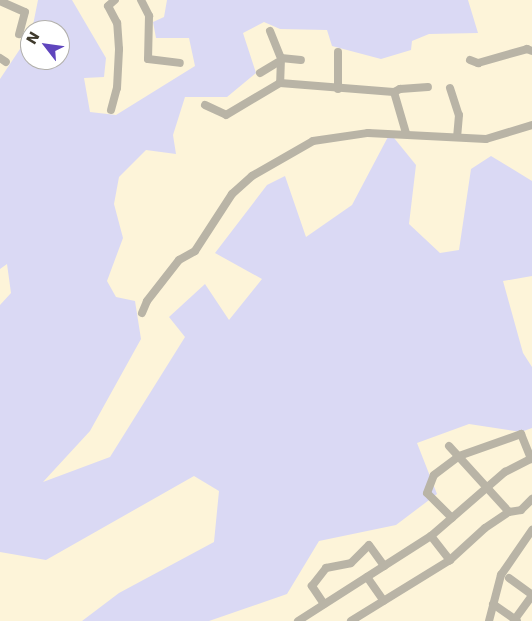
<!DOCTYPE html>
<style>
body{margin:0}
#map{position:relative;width:532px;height:621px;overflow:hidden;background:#fdf4d9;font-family:"DejaVu Sans",sans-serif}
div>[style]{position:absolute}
.green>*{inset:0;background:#dad9f4}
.minor>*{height:8px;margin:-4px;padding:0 4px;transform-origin:4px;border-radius:4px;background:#b9b4a6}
span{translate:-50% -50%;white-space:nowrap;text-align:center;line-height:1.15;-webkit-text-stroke:4px #fff;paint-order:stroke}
.north{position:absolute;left:20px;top:20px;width:50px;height:50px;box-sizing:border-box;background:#fff;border:1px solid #b2b0ab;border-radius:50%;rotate:300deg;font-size:14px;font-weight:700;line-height:20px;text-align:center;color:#3f3a2d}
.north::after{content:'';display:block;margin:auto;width:18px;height:22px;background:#5f45bd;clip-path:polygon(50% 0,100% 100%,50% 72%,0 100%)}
</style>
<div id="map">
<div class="green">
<div style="clip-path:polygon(38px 0,72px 0,106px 58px,104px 77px,84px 78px,90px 112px,116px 115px,195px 66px,189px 38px,156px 38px,153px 22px,164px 17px,167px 0,468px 0,478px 33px,429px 34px,412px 41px,411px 50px,381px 59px,332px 46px,327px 30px,280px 29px,264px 22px,243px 33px,256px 73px,227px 97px,185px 97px,173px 135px,176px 154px,146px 150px,119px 177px,114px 204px,123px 238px,107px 281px,116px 297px,135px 301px,141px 339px,90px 431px,43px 482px,110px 457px,185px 337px,169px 317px,205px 284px,229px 320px,262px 279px,215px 253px,267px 185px,285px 176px,306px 237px,352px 205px,390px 133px,416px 165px,409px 224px,440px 253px,459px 250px,471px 169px,491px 156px,532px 181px,532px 276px,503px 281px,523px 353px,532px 367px,532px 428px,521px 432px,469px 424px,417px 443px,437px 494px,396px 525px,319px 541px,287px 594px,209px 621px,82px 621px,119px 593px,214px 542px,219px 491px,194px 476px,46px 560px,0 552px,0 305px,11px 293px,7px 264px,0 269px,0 79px,30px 34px,30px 60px,60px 60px,60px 30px,32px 30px)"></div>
</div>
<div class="minor">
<div style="left:141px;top:0;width:18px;rotate:63deg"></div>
<div style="left:149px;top:16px;width:43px;rotate:91.3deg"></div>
<div style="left:148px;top:59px;width:32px;rotate:7deg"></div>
<div style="left:0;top:1px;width:27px;rotate:24deg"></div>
<div style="left:25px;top:12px;width:23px;rotate:105deg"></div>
<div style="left:270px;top:31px;width:29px;rotate:68deg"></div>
<div style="left:281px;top:58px;width:25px;rotate:92deg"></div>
<div style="left:0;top:58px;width:7px;rotate:34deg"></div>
<div style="left:281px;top:58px;width:20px;rotate:6deg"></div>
<div style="left:470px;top:60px;width:9px;rotate:21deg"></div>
<div style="left:478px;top:63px;width:51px;rotate:-15.9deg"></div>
<div style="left:527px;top:49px;width:5px;rotate:22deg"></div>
<div style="left:260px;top:73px;width:21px;rotate:-31deg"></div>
<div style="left:450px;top:88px;width:28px;rotate:72deg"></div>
<div style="left:459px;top:115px;width:22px;rotate:95deg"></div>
<div style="left:338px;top:89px;width:37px;rotate:-90deg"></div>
<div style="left:394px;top:92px;width:7px;rotate:-27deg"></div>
<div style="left:400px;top:89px;width:28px;rotate:-4deg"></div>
<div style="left:205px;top:105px;width:23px;rotate:25deg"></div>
<div style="left:226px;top:115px;width:63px;rotate:-30.7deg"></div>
<div style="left:280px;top:83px;width:114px;rotate:4.5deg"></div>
<div style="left:394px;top:92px;width:43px;rotate:73.7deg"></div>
<div style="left:111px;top:110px;width:23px;rotate:-75deg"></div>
<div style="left:117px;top:88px;width:39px;rotate:-87deg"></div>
<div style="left:119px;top:49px;width:26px;rotate:-94deg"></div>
<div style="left:117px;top:23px;width:19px;rotate:-118deg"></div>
<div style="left:108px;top:6px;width:9px;rotate:-41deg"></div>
<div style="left:142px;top:313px;width:13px;rotate:-67deg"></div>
<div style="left:147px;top:301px;width:52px;rotate:-52deg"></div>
<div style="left:179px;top:260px;width:18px;rotate:-29deg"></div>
<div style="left:195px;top:251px;width:68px;rotate:-57deg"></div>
<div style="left:232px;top:194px;width:27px;rotate:-42deg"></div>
<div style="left:252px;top:176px;width:70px;rotate:-29.8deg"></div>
<div style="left:313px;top:141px;width:56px;rotate:-8.3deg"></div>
<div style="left:368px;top:133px;width:118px;rotate:2.9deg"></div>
<div style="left:486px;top:139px;width:48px;rotate:-16.9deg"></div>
<div style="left:449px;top:446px;width:89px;rotate:47.7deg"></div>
<div style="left:509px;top:512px;width:12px;rotate:-9deg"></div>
<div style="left:521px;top:510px;width:16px;rotate:-45deg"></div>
<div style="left:452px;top:518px;width:35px;rotate:-135deg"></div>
<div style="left:427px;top:493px;width:19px;rotate:-69deg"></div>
<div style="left:434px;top:475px;width:31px;rotate:-37deg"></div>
<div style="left:459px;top:456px;width:66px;rotate:-19.5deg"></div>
<div style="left:521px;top:434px;width:27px;rotate:68deg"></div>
<div style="left:431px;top:536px;width:31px;rotate:52deg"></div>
<div style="left:367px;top:577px;width:29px;rotate:55deg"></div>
<div style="left:509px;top:578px;width:29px;rotate:36deg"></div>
<div style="left:324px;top:604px;width:22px;rotate:-124deg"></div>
<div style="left:312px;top:586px;width:23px;rotate:-52deg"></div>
<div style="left:326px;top:568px;width:25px;rotate:-11deg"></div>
<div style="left:351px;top:563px;width:25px;rotate:-45deg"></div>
<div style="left:369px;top:545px;width:26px;rotate:54deg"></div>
<div style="left:493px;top:604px;width:29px;rotate:35deg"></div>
<div style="left:515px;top:619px;width:29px;rotate:-54deg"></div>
<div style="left:298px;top:621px;width:158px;rotate:-32.6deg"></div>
<div style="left:431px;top:536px;width:98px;rotate:-40.9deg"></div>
<div style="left:505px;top:472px;width:30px;rotate:-27deg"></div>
<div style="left:351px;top:621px;width:116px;rotate:-31.6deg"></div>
<div style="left:450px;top:560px;width:47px;rotate:-42.4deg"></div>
<div style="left:485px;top:528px;width:29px;rotate:-34deg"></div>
<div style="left:489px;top:621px;width:48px;rotate:-75.4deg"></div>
<div style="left:501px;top:575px;width:55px;rotate:-55.4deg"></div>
</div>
<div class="north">N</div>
</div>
